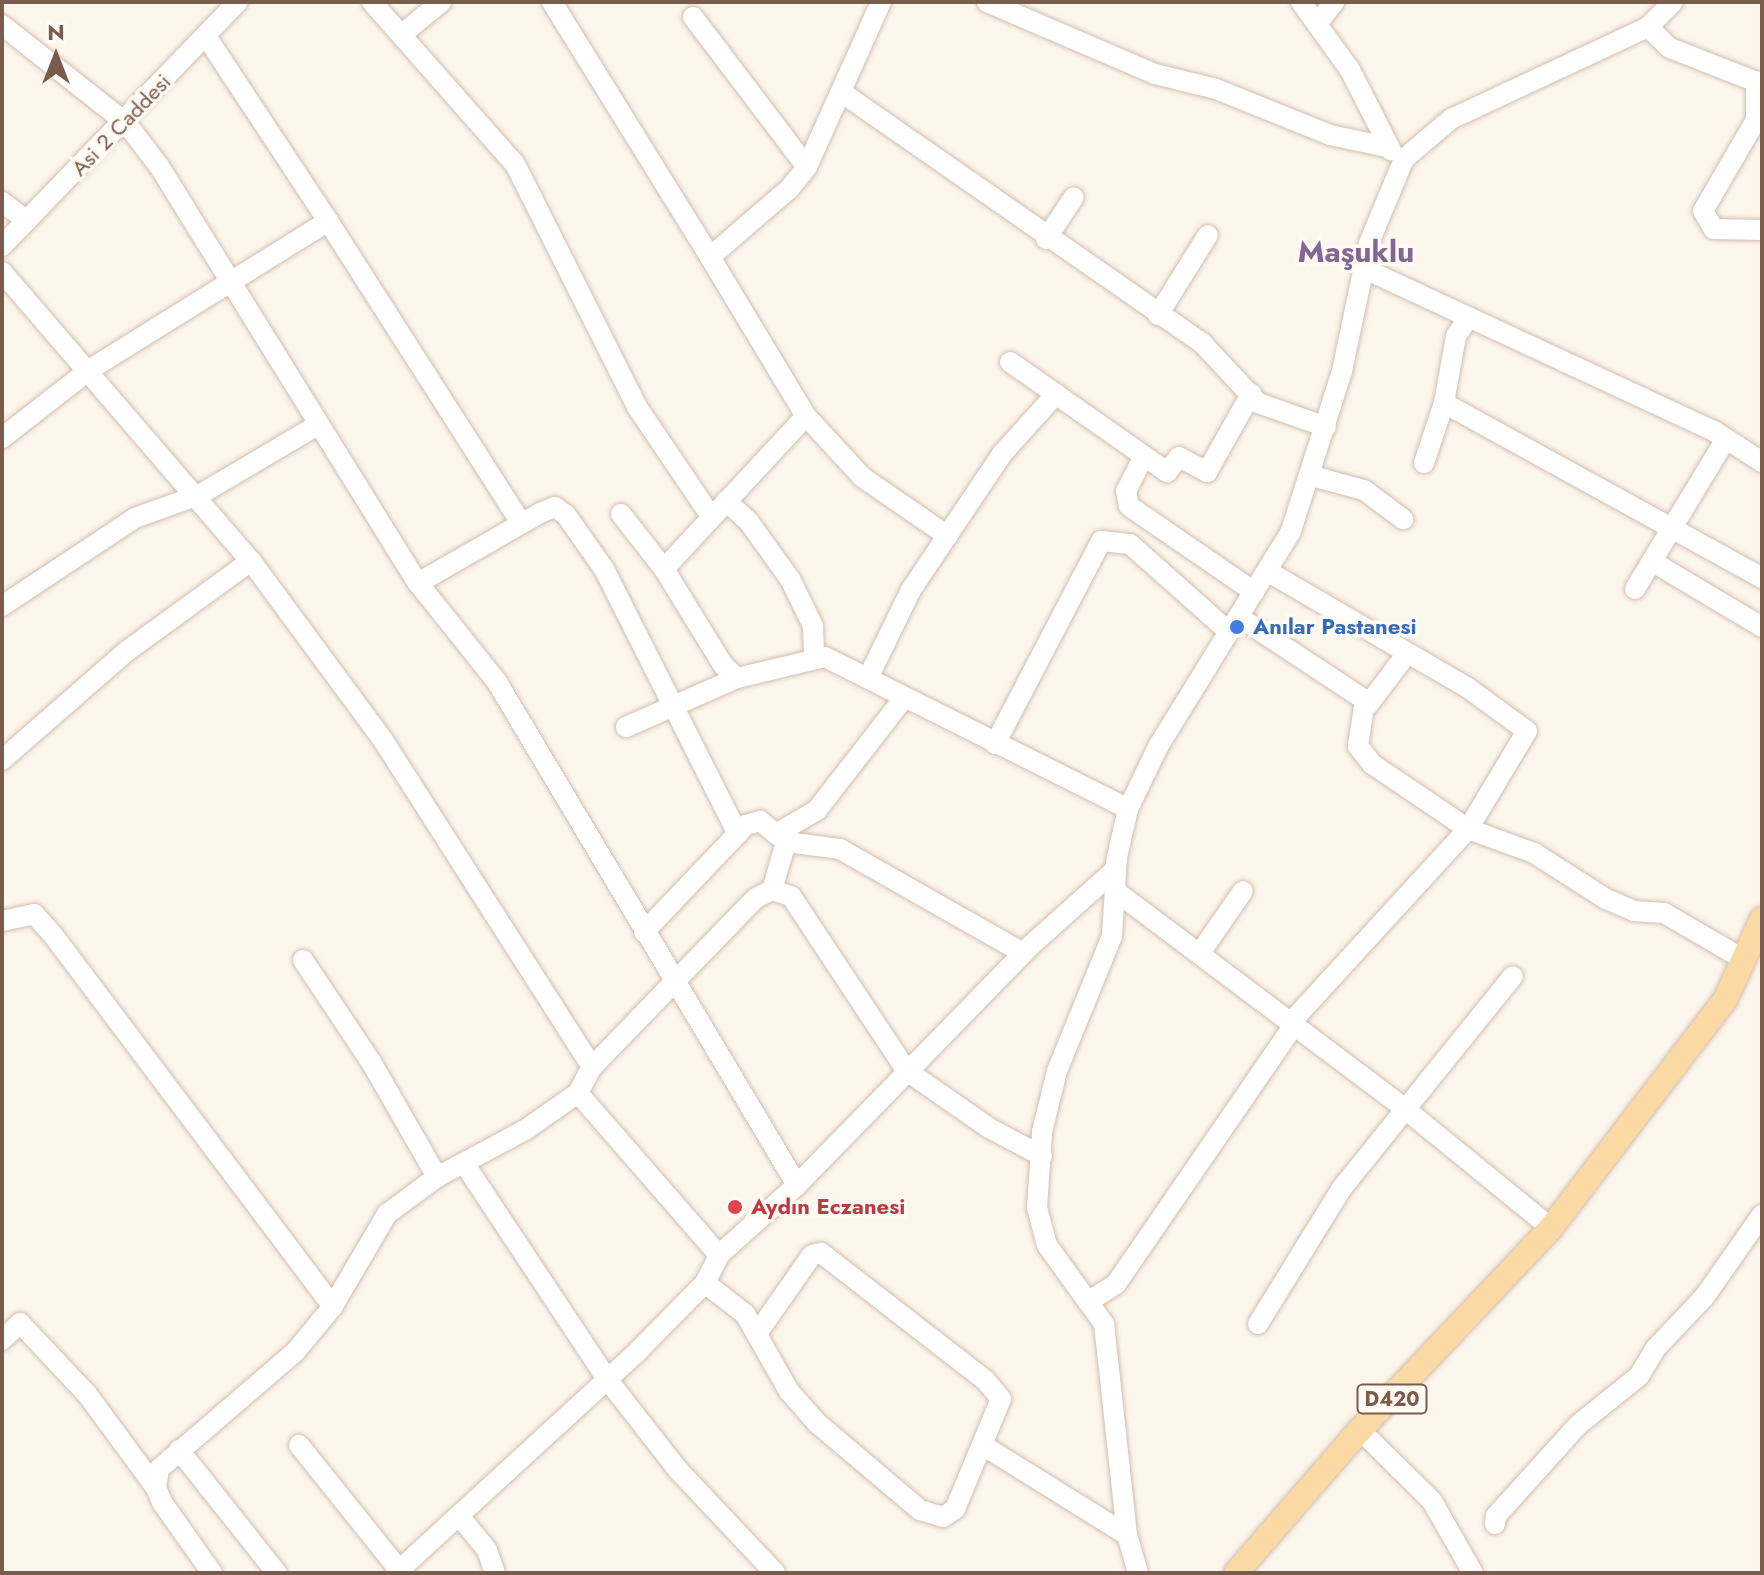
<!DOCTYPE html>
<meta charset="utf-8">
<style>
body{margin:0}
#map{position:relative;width:1764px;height:1575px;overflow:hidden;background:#fdf6ec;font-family:Jost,sans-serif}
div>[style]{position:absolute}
.roads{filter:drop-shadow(0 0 2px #d1beb0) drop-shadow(0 0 2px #d1beb0)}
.minor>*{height:20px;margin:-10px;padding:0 10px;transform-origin:10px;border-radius:10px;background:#fff}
.major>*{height:24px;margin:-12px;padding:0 12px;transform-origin:12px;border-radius:12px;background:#fbd9a5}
.dots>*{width:22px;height:22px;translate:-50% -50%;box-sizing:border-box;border:4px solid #fffaf3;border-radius:50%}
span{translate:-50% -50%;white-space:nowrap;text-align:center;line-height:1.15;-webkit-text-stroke:7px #fffaf3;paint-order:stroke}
.shield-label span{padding:2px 6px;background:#fffaf3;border:2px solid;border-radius:6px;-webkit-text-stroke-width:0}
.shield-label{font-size:20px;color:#7a5c4d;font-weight:700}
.street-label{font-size:22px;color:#7a5c4d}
.shop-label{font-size:22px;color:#366cbe;font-weight:700}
.left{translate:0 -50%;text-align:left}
.health-label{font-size:22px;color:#be3a42;font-weight:700}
.district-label{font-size:30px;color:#846695;font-weight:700}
.frame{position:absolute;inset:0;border:4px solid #7a5c4d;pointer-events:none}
.north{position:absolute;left:16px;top:16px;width:80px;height:80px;-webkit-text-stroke:6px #fffaf3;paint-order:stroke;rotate:0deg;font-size:22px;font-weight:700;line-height:32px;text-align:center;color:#7a5c4d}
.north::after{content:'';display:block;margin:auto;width:28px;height:36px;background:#7a5c4d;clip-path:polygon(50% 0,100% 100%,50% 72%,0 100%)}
</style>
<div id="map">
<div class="roads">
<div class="minor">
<div style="left:372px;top:2px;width:216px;rotate:48.6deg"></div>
<div style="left:515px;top:164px;width:272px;rotate:63.3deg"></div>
<div style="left:637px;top:407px;width:130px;rotate:55.9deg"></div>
<div style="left:552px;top:2px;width:300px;rotate:58.2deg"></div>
<div style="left:881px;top:2px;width:181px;rotate:114.2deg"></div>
<div style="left:807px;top:167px;width:28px;rotate:129deg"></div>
<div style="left:789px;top:189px;width:104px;rotate:139.3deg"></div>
<div style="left:710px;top:257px;width:186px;rotate:58.9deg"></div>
<div style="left:806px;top:416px;width:83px;rotate:47.4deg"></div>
<div style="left:862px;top:477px;width:104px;rotate:34.5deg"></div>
<div style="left:987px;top:2px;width:183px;rotate:23.2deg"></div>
<div style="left:1155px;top:74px;width:63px;rotate:13.8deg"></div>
<div style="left:1216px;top:89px;width:123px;rotate:22deg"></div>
<div style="left:1330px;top:135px;width:58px;rotate:11.9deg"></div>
<div style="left:1301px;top:2px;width:84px;rotate:54.2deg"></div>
<div style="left:1350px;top:70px;width:90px;rotate:62.9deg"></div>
<div style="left:693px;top:17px;width:188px;rotate:52.8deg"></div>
<div style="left:1317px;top:24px;width:28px;rotate:-52deg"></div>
<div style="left:2px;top:25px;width:158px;rotate:38.3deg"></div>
<div style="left:126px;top:123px;width:54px;rotate:52.5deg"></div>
<div style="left:159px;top:166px;width:491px;rotate:58.2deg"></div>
<div style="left:418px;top:583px;width:127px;rotate:51.4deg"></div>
<div style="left:497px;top:682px;width:586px;rotate:59.19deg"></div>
<div style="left:1648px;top:27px;width:30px;rotate:44deg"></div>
<div style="left:1670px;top:48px;width:99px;rotate:21.4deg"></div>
<div style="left:401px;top:35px;width:52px;rotate:-39.5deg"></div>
<div style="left:1756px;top:81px;width:39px;rotate:90deg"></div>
<div style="left:1756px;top:120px;width:105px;rotate:120.2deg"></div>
<div style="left:1703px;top:211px;width:21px;rotate:59deg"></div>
<div style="left:1714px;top:229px;width:48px;rotate:1.2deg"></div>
<div style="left:841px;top:92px;width:441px;rotate:34.8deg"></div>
<div style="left:1203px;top:344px;width:81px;rotate:47deg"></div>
<div style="left:1258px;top:403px;width:72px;rotate:19.4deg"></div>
<div style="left:2px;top:202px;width:31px;rotate:37deg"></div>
<div style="left:328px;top:221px;width:358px;rotate:57.4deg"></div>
<div style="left:1046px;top:239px;width:50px;rotate:-56.3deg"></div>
<div style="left:2px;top:246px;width:339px;rotate:-46deg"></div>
<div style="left:1367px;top:270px;width:383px;rotate:24.9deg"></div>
<div style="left:1714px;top:431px;width:57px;rotate:32.9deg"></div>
<div style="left:2px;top:272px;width:381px;rotate:49.3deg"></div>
<div style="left:251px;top:561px;width:222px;rotate:53.6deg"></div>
<div style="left:383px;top:740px;width:388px;rotate:57.4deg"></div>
<div style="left:1158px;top:315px;width:94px;rotate:-58deg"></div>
<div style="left:1010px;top:362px;width:192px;rotate:35deg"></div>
<div style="left:1167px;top:472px;width:19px;rotate:-51deg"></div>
<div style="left:1179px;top:457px;width:32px;rotate:28deg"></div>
<div style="left:1207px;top:472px;width:90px;rotate:-60.6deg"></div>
<div style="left:1444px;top:403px;width:363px;rotate:28.8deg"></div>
<div style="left:806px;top:416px;width:209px;rotate:132.9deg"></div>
<div style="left:664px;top:569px;width:113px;rotate:58.4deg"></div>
<div style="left:723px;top:665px;width:19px;rotate:43deg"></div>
<div style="left:737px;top:678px;width:90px;rotate:-13.4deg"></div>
<div style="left:825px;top:657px;width:339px;rotate:26.6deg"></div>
<div style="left:2px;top:438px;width:110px;rotate:-38deg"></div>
<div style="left:89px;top:370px;width:282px;rotate:-31.9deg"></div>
<div style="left:328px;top:221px;width:222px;rotate:-123.4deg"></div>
<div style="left:1144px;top:456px;width:39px;rotate:117deg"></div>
<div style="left:1126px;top:491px;width:15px;rotate:79deg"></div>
<div style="left:1129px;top:506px;width:152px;rotate:34.5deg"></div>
<div style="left:1424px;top:463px;width:63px;rotate:-71.6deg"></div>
<div style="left:1444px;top:403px;width:68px;rotate:-79.8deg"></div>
<div style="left:1456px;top:336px;width:23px;rotate:-56deg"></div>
<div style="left:1312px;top:476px;width:54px;rotate:15.1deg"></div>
<div style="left:1364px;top:490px;width:49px;rotate:36.6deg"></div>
<div style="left:726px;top:501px;width:31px;rotate:42deg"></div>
<div style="left:749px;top:522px;width:70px;rotate:54.3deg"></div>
<div style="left:790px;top:579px;width:52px;rotate:63.9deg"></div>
<div style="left:813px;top:626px;width:32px;rotate:88deg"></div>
<div style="left:621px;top:514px;width:70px;rotate:52deg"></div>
<div style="left:1653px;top:562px;width:127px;rotate:30.8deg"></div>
<div style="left:1267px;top:571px;width:233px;rotate:30.2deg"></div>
<div style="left:1468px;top:688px;width:73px;rotate:36.1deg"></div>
<div style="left:1527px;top:731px;width:114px;rotate:121deg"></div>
<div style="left:1468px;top:829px;width:262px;rotate:132.5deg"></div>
<div style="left:418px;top:583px;width:141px;rotate:-29.8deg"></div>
<div style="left:540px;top:513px;width:16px;rotate:-22deg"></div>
<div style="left:555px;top:507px;width:14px;rotate:36deg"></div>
<div style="left:566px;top:515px;width:66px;rotate:54.9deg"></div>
<div style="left:604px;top:569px;width:297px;rotate:63.2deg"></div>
<div style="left:1635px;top:589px;width:175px;rotate:-58.8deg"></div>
<div style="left:2px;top:606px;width:159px;rotate:-33.5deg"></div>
<div style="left:135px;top:518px;width:68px;rotate:-19.8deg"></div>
<div style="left:199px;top:495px;width:136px;rotate:-30.5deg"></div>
<div style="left:1239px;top:617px;width:151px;rotate:33.4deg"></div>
<div style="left:1365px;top:700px;width:47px;rotate:98.7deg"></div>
<div style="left:1358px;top:746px;width:23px;rotate:52deg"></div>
<div style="left:1372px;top:764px;width:55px;rotate:34deg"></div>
<div style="left:1418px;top:795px;width:60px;rotate:34.2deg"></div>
<div style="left:1468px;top:829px;width:70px;rotate:20deg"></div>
<div style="left:1534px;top:853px;width:85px;rotate:32.6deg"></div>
<div style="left:1606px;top:899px;width:30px;rotate:23deg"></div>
<div style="left:1634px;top:911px;width:30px;rotate:4deg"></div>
<div style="left:1664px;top:913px;width:91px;rotate:30.2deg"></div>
<div style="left:869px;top:676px;width:96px;rotate:-64deg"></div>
<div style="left:911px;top:590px;width:164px;rotate:-56.2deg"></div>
<div style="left:1002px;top:454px;width:81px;rotate:-48deg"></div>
<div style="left:1368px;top:705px;width:61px;rotate:-52.9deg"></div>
<div style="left:626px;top:727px;width:121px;rotate:-23.8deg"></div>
<div style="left:995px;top:744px;width:229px;rotate:-62.4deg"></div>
<div style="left:1101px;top:541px;width:29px;rotate:6deg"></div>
<div style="left:1130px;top:544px;width:132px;rotate:41.6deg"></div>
<div style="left:2px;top:760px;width:166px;rotate:-41.1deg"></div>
<div style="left:127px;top:651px;width:153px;rotate:-36deg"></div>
<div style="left:786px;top:842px;width:54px;rotate:7.4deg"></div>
<div style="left:840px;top:849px;width:210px;rotate:29.6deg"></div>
<div style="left:772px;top:890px;width:50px;rotate:-73.7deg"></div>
<div style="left:786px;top:842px;width:13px;rotate:-141deg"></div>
<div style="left:1118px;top:893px;width:358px;rotate:36.9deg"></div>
<div style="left:1404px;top:1108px;width:190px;rotate:39.2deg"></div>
<div style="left:2px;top:921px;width:33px;rotate:-12deg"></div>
<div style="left:34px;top:914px;width:28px;rotate:48deg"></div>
<div style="left:53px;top:935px;width:465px;rotate:53deg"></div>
<div style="left:644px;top:932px;width:148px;rotate:-46.4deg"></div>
<div style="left:746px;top:825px;width:15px;rotate:-16deg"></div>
<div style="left:760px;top:821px;width:21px;rotate:39deg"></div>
<div style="left:776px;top:834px;width:48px;rotate:-30.3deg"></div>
<div style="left:817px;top:810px;width:142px;rotate:-52.2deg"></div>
<div style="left:1200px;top:953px;width:75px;rotate:-55.3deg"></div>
<div style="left:303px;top:960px;width:123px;rotate:56.3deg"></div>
<div style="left:371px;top:1062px;width:133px;rotate:60.1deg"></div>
<div style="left:578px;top:1093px;width:215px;rotate:49deg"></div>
<div style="left:464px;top:1163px;width:259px;rotate:56.5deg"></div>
<div style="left:607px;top:1379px;width:117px;rotate:52deg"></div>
<div style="left:679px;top:1471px;width:140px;rotate:46.7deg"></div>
<div style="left:705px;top:1283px;width:51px;rotate:37.8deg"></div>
<div style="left:745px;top:1314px;width:89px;rotate:60.3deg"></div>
<div style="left:789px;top:1391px;width:43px;rotate:48.8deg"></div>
<div style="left:817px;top:1423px;width:135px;rotate:40.2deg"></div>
<div style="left:920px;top:1510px;width:24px;rotate:17deg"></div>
<div style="left:943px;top:1517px;width:14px;rotate:-34deg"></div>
<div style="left:955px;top:1509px;width:119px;rotate:-67.3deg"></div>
<div style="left:1001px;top:1399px;width:25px;rotate:-130deg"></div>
<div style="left:985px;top:1380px;width:207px;rotate:-142.2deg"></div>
<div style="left:821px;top:1253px;width:9px;rotate:167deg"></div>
<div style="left:812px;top:1255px;width:94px;rotate:125deg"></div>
<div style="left:1088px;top:1302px;width:33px;rotate:-33deg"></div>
<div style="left:1116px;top:1284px;width:314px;rotate:-55.5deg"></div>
<div style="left:1258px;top:1324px;width:160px;rotate:-58.3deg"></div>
<div style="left:1342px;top:1188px;width:272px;rotate:-51.1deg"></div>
<div style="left:2px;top:1340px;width:25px;rotate:-43deg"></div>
<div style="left:20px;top:1323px;width:98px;rotate:46.7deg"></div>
<div style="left:87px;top:1394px;width:117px;rotate:53.7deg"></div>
<div style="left:1360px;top:1430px;width:101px;rotate:44.6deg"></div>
<div style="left:1432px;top:1501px;width:83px;rotate:60.3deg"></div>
<div style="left:299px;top:1445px;width:160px;rotate:51.3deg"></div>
<div style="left:984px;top:1446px;width:168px;rotate:31.9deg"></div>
<div style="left:179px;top:1450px;width:157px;rotate:51.5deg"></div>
<div style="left:461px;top:1518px;width:41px;rotate:50.9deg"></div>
<div style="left:487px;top:1550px;width:24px;rotate:71deg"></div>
<div style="left:1495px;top:1524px;width:8px;rotate:-83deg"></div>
<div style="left:1496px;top:1516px;width:122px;rotate:-48deg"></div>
<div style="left:1578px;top:1425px;width:78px;rotate:-38.8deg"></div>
<div style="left:1639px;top:1376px;width:33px;rotate:-59deg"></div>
<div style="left:1656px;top:1348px;width:71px;rotate:-46.7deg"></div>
<div style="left:1705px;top:1296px;width:99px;rotate:-54.9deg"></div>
<div style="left:212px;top:1573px;width:87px;rotate:-125.2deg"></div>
<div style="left:162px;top:1502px;width:15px;rotate:-113deg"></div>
<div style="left:156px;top:1488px;width:19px;rotate:-81deg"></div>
<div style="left:159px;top:1469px;width:179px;rotate:-40.7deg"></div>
<div style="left:295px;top:1352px;width:60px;rotate:-50.4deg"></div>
<div style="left:333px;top:1306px;width:107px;rotate:-59.6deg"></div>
<div style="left:387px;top:1214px;width:62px;rotate:-36.5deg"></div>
<div style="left:437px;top:1177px;width:100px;rotate:-28.1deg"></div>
<div style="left:525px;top:1130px;width:65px;rotate:-34.9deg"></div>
<div style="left:578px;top:1093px;width:30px;rotate:-62deg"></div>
<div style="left:592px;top:1067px;width:235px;rotate:-45.9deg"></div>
<div style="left:756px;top:898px;width:18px;rotate:-27deg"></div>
<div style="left:772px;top:890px;width:20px;rotate:18deg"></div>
<div style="left:791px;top:896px;width:210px;rotate:56.5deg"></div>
<div style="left:907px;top:1071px;width:100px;rotate:34.8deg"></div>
<div style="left:989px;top:1128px;width:60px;rotate:27.8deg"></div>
<div style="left:396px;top:1573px;width:330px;rotate:-42.5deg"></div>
<div style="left:639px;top:1350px;width:94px;rotate:-45.4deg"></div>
<div style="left:705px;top:1283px;width:31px;rotate:-63deg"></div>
<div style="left:719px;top:1255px;width:105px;rotate:-41.9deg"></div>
<div style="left:797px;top:1185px;width:334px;rotate:-45.7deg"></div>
<div style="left:1030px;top:946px;width:114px;rotate:-41.8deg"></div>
<div style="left:1115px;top:870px;width:12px;rotate:-81deg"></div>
<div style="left:1138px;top:1573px;width:40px;rotate:-106deg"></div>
<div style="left:1127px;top:1535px;width:212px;rotate:-96.2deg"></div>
<div style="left:1104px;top:1324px;width:97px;rotate:-125.8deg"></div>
<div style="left:1047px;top:1245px;width:38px;rotate:-105deg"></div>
<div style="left:1037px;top:1208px;width:76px;rotate:-86.2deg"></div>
<div style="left:1042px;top:1132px;width:63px;rotate:-76.2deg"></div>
<div style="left:1057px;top:1071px;width:146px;rotate:-67.8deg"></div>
<div style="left:1112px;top:936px;width:79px;rotate:-86.4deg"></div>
<div style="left:1117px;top:857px;width:49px;rotate:-77.1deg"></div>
<div style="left:1128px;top:809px;width:71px;rotate:-64.2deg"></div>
<div style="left:1159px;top:745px;width:251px;rotate:-58.3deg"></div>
<div style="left:1291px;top:531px;width:168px;rotate:-72.3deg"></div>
<div style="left:1342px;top:371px;width:131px;rotate:-78.1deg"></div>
<div style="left:1369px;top:243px;width:91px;rotate:-67.4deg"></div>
<div style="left:1404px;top:159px;width:62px;rotate:-40.4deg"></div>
<div style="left:1451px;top:119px;width:217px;rotate:-25deg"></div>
<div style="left:1648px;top:27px;width:35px;rotate:-45deg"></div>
</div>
<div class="major">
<div style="left:1236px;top:1573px;width:189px;rotate:-49.1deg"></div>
<div style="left:1360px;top:1430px;width:278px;rotate:-46.6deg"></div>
<div style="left:1551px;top:1228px;width:287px;rotate:-52.7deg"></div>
<div style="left:1725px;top:1000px;width:89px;rotate:-65.4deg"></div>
</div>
</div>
<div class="dots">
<div style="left:1237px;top:627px;background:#3f7fe0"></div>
<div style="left:735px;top:1207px;background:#e0444e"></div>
</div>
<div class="shield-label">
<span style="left:1392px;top:1399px">D420</span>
</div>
<div class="street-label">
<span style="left:121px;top:125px;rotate:-46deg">Asi 2 Caddesi</span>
</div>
<div class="shop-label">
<span class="left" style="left:1253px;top:627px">Anılar Pastanesi</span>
</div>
<div class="health-label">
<span class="left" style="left:751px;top:1207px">Aydın Eczanesi</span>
</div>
<div class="district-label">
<span style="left:1356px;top:252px">Maşuklu</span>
</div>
<div class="frame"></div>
<div class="north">N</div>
</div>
